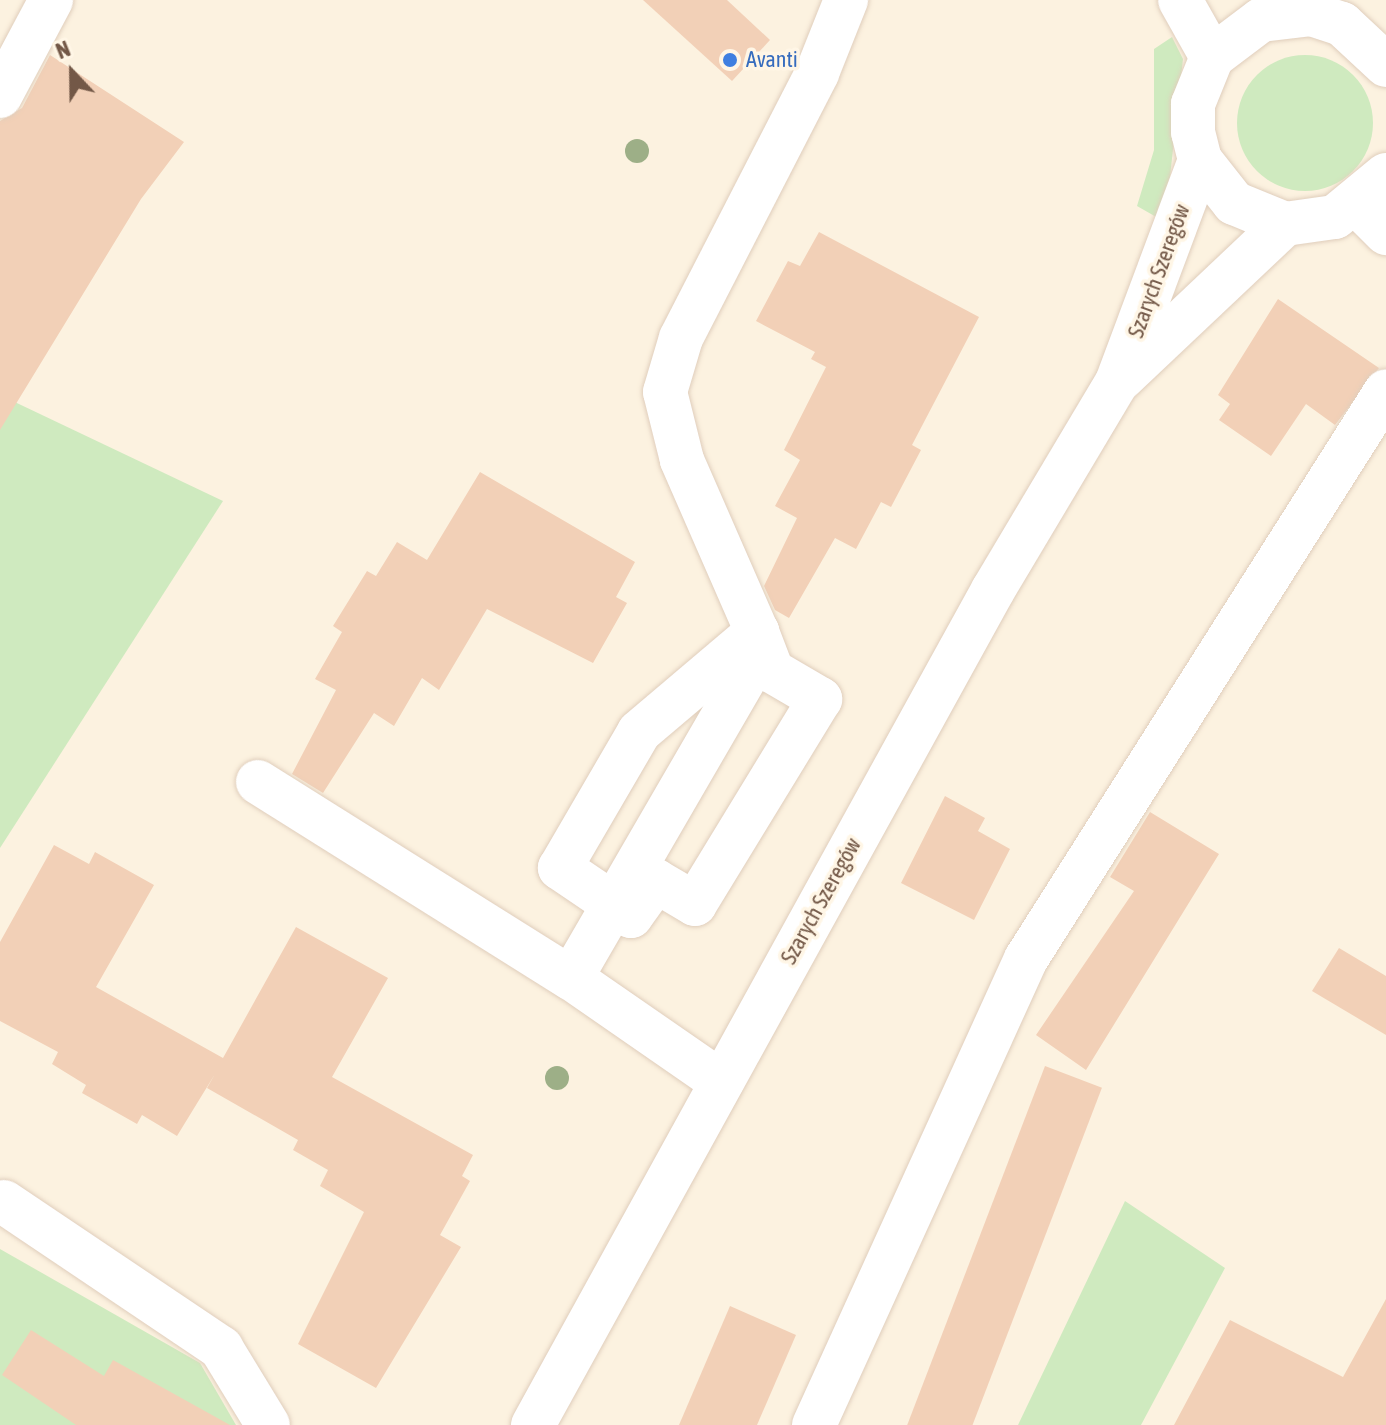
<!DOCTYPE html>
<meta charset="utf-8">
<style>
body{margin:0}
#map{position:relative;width:1386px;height:1425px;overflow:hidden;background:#fcf2e0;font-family:"Asap Condensed",sans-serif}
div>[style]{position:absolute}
.green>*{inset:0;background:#cfeabf}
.round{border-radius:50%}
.building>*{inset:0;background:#f2d0b7;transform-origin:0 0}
.roads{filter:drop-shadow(0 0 2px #e0cebc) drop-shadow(0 0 2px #e0cebc)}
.minor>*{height:44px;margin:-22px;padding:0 22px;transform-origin:22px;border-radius:22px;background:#fff}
.trees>*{width:24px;height:24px;margin:-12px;border-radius:50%;background:#9daf87}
.dots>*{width:22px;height:22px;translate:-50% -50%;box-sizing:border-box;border:4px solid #fff6e6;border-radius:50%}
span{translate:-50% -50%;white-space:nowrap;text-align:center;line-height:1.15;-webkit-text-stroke:7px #fff6e6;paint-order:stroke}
.shop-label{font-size:22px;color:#366cbe}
.left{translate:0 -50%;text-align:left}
.street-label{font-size:22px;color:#735847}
.north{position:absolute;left:32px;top:32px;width:80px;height:80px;-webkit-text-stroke:6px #fff6e6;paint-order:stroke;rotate:338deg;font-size:22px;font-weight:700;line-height:32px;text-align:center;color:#735847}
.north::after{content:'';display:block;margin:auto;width:28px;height:36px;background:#735847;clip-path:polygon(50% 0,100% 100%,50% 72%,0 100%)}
</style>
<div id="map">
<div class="green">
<div style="clip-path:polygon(1172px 37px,1183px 59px,1165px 222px,1137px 206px,1154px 150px,1154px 49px)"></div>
<div class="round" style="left:1237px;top:55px;width:136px;height:136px"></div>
<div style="clip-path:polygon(0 395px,223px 501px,0 848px)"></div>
<div style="clip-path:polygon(1125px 1201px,1225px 1268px,1141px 1425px,1018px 1425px)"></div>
<div style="clip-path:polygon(0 1249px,200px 1363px,236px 1425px,0 1425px)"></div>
</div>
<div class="building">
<div style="clip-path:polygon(643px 0,727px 0,770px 40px,732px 81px)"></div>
<div style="clip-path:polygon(50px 55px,184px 142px,141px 199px,0 430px,0 121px,22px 108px)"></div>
<div style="clip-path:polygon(819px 232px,979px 317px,912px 445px,921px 450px,891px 507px,881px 502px,856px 549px,835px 538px,789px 618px,775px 610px,764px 586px,797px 518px,775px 506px,800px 460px,784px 450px,826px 367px,811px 359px,815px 352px,756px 321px,788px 261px,800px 266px)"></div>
<div style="clip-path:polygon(1278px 299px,1379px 368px,1335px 425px,1306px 404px,1271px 456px,1219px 420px,1230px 404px,1218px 395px)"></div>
<div style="clip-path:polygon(480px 472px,635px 562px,616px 597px,627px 603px,593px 663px,487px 609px,439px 690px,422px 678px,394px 726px,374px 713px,323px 793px,292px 774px,336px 690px,315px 679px,342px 632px,333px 626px,367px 571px,376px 576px,397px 542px,427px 560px)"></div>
<div style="clip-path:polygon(945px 796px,985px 818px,978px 831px,1010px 849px,974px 920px,901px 883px)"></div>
<div style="clip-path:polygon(1150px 812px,1219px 854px,1086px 1070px,1036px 1035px,1134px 891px,1110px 877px)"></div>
<div style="clip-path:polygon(54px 845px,89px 864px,95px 852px,154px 885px,96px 987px,223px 1058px,296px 927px,388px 978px,332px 1077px,473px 1155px,462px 1176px,470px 1181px,440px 1235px,461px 1247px,376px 1388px,298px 1344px,364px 1212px,320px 1186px,328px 1170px,293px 1150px,298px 1140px,207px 1088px,215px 1074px,177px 1136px,142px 1115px,137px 1124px,82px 1093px,86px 1085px,52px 1064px,58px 1052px,0 1021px,0 942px)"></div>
<div style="clip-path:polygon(1339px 948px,1386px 976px,1386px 1035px,1312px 991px)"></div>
<div style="left:1045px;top:1066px;width:61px;height:391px;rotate:21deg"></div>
<div style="clip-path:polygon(1386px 1299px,1386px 1425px,1174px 1425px,1230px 1320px,1343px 1377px)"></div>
<div style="clip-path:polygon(730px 1306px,796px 1335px,757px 1425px,679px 1425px)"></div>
<div style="clip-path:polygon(31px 1330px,104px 1376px,113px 1360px,230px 1425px,76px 1425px,2px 1375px)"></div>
</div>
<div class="roads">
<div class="minor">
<div style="left:1180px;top:0;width:65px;rotate:60.7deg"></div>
<div style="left:1386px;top:65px;width:60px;rotate:-137deg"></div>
<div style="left:1342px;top:24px;width:32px;rotate:-162deg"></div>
<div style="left:1312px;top:14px;width:51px;rotate:173.3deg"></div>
<div style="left:1261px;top:20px;width:61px;rotate:142.9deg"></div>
<div style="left:1212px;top:57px;width:51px;rotate:112deg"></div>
<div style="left:1193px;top:104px;width:28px;rotate:90deg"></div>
<div style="left:1193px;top:132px;width:29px;rotate:76deg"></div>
<div style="left:1200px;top:160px;width:55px;rotate:51.7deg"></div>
<div style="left:1234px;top:203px;width:55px;rotate:22.4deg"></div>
<div style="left:1285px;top:224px;width:50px;rotate:-8deg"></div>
<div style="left:1335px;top:217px;width:66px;rotate:-39.5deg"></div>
<div style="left:0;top:96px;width:109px;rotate:-62deg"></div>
<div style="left:1358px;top:205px;width:40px;rotate:45deg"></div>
<div style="left:1122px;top:378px;width:224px;rotate:-43.4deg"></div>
<div style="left:757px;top:632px;width:42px;rotate:69deg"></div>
<div style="left:772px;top:671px;width:56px;rotate:30.3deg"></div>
<div style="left:820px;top:699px;width:240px;rotate:121.4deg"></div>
<div style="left:695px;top:904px;width:45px;rotate:-149.5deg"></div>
<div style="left:656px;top:881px;width:43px;rotate:125.5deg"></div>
<div style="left:631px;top:916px;width:86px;rotate:-145.9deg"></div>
<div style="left:560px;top:868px;width:157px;rotate:-59.8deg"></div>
<div style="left:639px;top:732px;width:155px;rotate:-40.3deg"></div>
<div style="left:258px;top:782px;width:369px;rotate:32.1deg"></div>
<div style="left:571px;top:978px;width:183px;rotate:34.7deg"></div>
<div style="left:571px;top:978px;width:359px;rotate:-59.9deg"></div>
<div style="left:751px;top:667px;width:36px;rotate:-80deg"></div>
<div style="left:757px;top:632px;width:188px;rotate:-113.6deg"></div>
<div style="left:682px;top:460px;width:70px;rotate:-104deg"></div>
<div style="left:665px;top:392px;width:56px;rotate:-73.5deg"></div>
<div style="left:681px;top:338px;width:298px;rotate:-62.8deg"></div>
<div style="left:817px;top:73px;width:79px;rotate:-68.3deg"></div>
<div style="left:4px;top:1202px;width:262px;rotate:33.9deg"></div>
<div style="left:221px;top:1348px;width:90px;rotate:58.6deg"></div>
<div style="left:533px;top:1425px;width:953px;rotate:-61.15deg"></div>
<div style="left:993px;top:590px;width:242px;rotate:-59.2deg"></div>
<div style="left:1117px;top:382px;width:237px;rotate:-69.5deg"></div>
<div style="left:814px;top:1425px;width:512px;rotate:-65.54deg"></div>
<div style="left:1026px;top:959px;width:672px;rotate:-57.63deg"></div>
</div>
</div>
<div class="trees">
<div style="left:637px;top:151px"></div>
<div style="left:557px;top:1078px"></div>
</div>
<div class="dots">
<div style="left:730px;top:60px;background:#3f7fe0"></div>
</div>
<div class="shop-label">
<span class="left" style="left:746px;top:60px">Avanti</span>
</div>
<div class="street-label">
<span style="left:1159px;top:271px;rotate:-70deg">Szarych Szeregów</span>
<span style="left:821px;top:901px;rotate:-61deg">Szarych Szeregów</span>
</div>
<div class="north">N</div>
</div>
